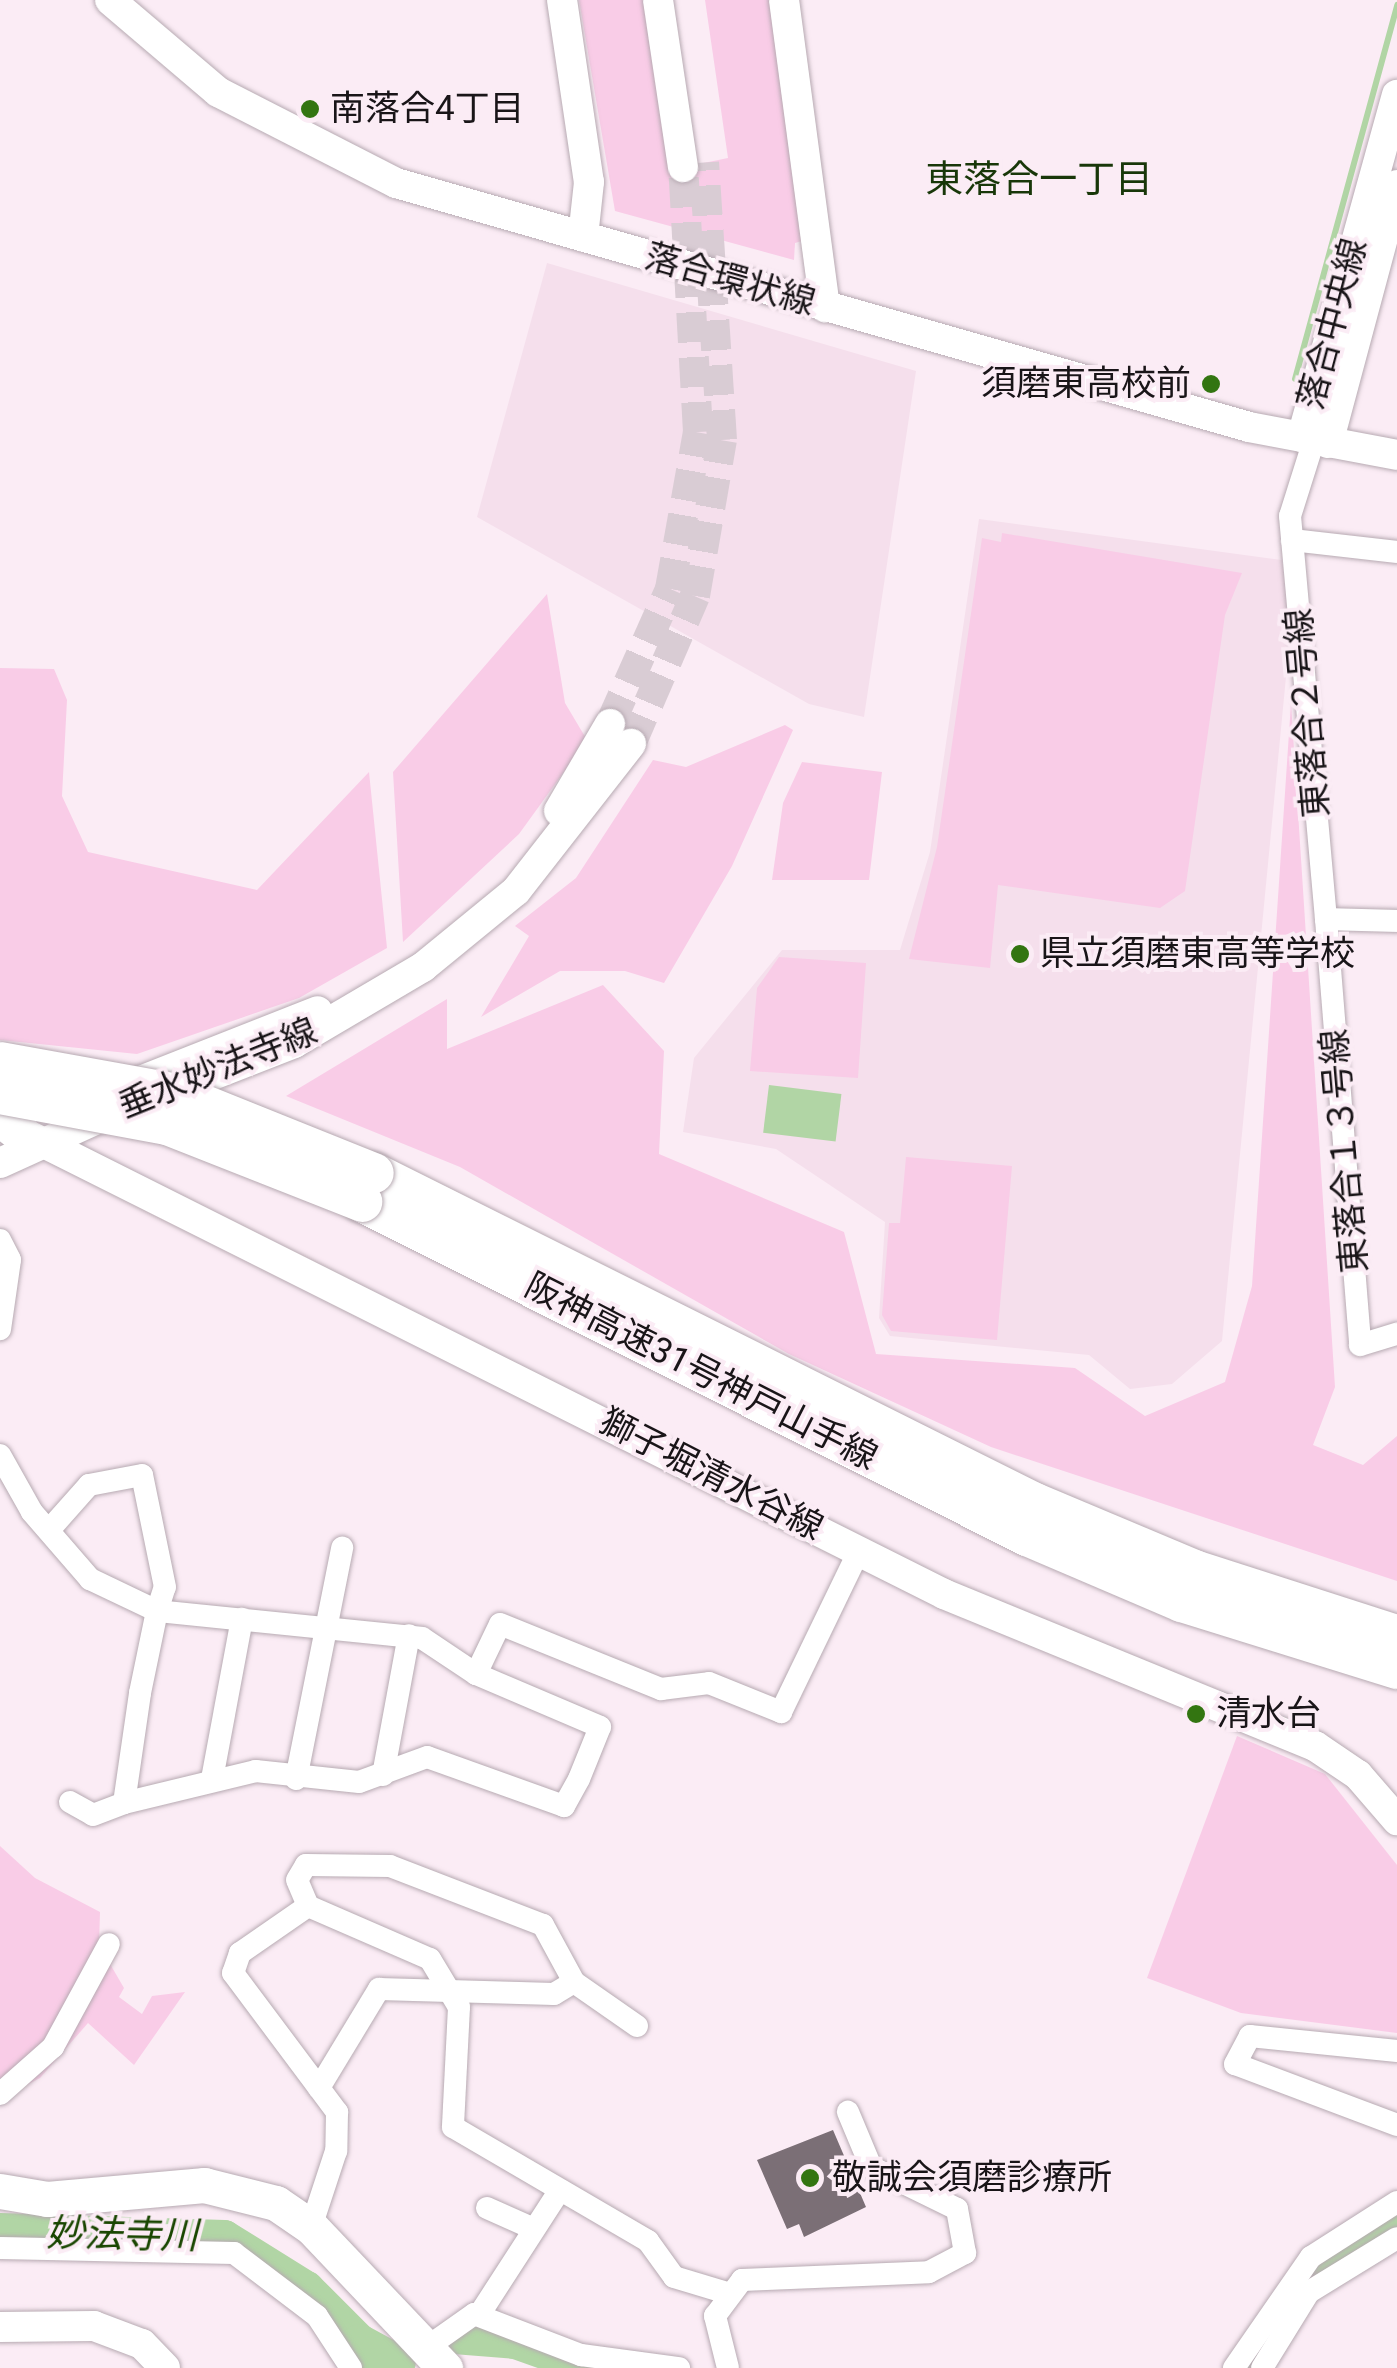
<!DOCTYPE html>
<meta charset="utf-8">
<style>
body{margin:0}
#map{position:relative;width:1397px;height:2368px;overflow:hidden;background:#fbecf5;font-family:Roboto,"Noto Sans JP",sans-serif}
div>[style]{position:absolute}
.built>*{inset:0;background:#f5dfec}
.green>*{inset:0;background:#f9cce7}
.water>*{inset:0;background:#b1d5a5;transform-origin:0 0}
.stream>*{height:6px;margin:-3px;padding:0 3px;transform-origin:3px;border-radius:3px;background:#b1d5a5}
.river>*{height:35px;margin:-17.5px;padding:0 17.5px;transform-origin:17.5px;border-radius:17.5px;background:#b1d5a5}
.building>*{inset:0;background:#7b6f76}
.secondary-tunnel>*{height:30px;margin-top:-15px;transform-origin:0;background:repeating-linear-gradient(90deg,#d9ccd4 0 30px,transparent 0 45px)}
.roads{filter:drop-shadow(0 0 2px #b7aab2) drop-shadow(0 0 2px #b7aab2)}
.street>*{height:22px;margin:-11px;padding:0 11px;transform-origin:11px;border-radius:11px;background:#fff}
.secondary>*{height:30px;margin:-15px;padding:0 15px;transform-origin:15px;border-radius:15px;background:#fff}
.primary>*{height:35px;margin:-17.5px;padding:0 17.5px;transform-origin:17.5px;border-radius:17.5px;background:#fff}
.highway>*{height:40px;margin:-20px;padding:0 20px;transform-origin:20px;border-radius:20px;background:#fff}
.bridges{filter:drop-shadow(0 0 2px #b7aab2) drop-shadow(0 0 2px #b7aab2)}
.highway-bridge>*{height:40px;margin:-20px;padding:0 20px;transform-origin:20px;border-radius:20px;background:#fff}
.dots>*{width:28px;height:28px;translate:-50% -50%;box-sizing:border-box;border:5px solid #fbecf5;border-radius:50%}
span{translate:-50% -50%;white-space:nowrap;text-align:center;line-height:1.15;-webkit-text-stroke:8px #fbecf5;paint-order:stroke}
.poi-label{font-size:35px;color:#191518}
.left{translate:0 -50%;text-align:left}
.right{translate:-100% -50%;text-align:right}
.street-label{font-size:35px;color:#191518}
.neighbourhood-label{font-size:38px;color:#183709}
.water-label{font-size:38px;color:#194601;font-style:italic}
</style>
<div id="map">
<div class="built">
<div style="clip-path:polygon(547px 263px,916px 371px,864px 717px,809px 704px,477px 517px)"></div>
<div style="clip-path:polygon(979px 519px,1282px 560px,1291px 625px,1222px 1341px,1172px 1384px,1130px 1389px,1089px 1355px,890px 1336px,879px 1318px,885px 1222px,776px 1149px,683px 1132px,694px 1058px,782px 950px,900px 950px,930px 852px)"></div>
</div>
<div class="green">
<div style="clip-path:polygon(579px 0,648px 0,674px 169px,728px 158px,705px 0,772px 0,808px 239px,795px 243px,794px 260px,615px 211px)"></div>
<div style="clip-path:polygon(1002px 533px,1242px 573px,1225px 615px,1185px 891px,1160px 908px,998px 885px,990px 968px,909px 959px,937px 847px,982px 538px,1001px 542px)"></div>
<div style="clip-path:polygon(547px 594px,565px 703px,587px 740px,519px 834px,403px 942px,393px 772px)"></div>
<div style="clip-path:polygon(0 668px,54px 669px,67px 700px,62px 796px,88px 852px,257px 890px,369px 772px,387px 948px,299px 998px,137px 1054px,0 1040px)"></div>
<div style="clip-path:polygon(1291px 703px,1335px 1387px,1313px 1445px,1363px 1465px,1397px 1436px,1397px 1581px,991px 1447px,789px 1354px,460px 1167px,286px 1096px,447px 999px,447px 1049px,603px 985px,664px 1051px,659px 1154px,844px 1232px,876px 1354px,1075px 1368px,1145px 1416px,1225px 1382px,1252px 1286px)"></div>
<div style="clip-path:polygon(785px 725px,793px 730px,732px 866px,664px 983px,625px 971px,560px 971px,481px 1017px,529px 936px,515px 926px,576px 878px,653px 760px,686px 767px)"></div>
<div style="clip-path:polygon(802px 762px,882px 772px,869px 880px,772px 880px,783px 803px)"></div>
<div style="clip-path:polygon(779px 957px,866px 963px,858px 1078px,750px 1071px,757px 988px)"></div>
<div style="clip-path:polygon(906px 1157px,1012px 1166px,997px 1340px,891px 1331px,882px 1315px,889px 1223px,900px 1223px)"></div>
<div style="clip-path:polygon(1237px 1736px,1325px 1774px,1397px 1865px,1397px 2033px,1241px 2013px,1147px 1978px)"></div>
<div style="clip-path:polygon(0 1846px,35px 1878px,100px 1912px,99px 1945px,124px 1988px,119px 1997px,142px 2014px,152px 1996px,185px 1992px,134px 2065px,88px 2023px,40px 2078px,0 2099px)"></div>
</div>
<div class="water">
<div style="left:769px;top:1085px;width:73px;height:48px;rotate:7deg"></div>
</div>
<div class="stream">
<div style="left:1295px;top:379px;width:388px;rotate:-74.7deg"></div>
</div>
<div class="river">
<div style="left:0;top:2230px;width:224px;rotate:1.8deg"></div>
<div style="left:224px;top:2237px;width:97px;rotate:31.9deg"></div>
<div style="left:306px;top:2288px;width:75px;rotate:45deg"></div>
<div style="left:359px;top:2341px;width:28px;rotate:75deg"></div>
<div style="left:454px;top:2336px;width:61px;rotate:4.7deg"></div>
<div style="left:515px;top:2341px;width:81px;rotate:19.6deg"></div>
<div style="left:359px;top:2341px;width:44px;rotate:28.3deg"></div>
<div style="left:1249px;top:2368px;width:113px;rotate:-56.6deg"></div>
<div style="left:1311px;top:2274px;width:102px;rotate:-32.6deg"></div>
</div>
<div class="building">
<div style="clip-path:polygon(833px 2130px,866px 2207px,804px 2237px,799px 2224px,787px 2229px,757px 2160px)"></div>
</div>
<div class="secondary-tunnel">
<div style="left:610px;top:724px;width:148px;rotate:-66deg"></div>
<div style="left:670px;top:589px;width:159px;rotate:-79.9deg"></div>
<div style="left:698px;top:432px;width:265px;rotate:-93.2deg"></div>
<div style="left:631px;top:744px;width:161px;rotate:-66.6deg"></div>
<div style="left:695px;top:596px;width:158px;rotate:-80.2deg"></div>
<div style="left:722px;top:440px;width:278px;rotate:-93.7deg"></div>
</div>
<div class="roads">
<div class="street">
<div style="left:1314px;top:440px;width:80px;rotate:107.5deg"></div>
<div style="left:1290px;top:516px;width:405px;rotate:84.9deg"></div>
<div style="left:1326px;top:919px;width:71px;rotate:1.6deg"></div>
<div style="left:1292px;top:540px;width:106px;rotate:6.5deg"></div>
<div style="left:1326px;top:919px;width:427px;rotate:85.4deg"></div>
<div style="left:1360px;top:1345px;width:39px;rotate:-17deg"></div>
<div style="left:0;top:1240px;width:22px;rotate:63deg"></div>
<div style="left:10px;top:1260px;width:70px;rotate:98.2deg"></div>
<div style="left:0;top:1455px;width:65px;rotate:60.7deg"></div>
<div style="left:32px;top:1512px;width:89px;rotate:49.1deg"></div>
<div style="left:90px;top:1579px;width:74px;rotate:25.5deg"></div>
<div style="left:157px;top:1611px;width:266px;rotate:5.8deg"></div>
<div style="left:422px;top:1638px;width:65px;rotate:33.7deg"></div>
<div style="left:476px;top:1674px;width:135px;rotate:23.1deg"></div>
<div style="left:600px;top:1727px;width:56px;rotate:112deg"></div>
<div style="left:579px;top:1779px;width:31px;rotate:119deg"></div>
<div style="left:564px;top:1806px;width:145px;rotate:-160.3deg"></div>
<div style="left:427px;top:1757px;width:72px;rotate:159.8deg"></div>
<div style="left:359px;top:1782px;width:104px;rotate:-173.9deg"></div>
<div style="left:256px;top:1771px;width:136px;rotate:166.4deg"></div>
<div style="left:124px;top:1803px;width:111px;rotate:-81.7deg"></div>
<div style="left:140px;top:1693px;width:84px;rotate:-78.3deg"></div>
<div style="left:157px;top:1611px;width:25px;rotate:-72deg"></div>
<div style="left:165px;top:1587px;width:114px;rotate:-101.6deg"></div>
<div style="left:142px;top:1475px;width:54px;rotate:169.3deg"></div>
<div style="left:89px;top:1485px;width:60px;rotate:131.6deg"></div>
<div style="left:476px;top:1674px;width:55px;rotate:-64.4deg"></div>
<div style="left:500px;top:1624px;width:174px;rotate:22deg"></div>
<div style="left:661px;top:1689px;width:48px;rotate:-7.1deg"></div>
<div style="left:709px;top:1683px;width:78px;rotate:21.9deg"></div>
<div style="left:781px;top:1712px;width:179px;rotate:-64.2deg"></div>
<div style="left:383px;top:1775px;width:142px;rotate:-79.5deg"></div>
<div style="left:212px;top:1779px;width:163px;rotate:-79.4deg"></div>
<div style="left:296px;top:1779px;width:236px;rotate:-78.7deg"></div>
<div style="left:70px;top:1802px;width:26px;rotate:29deg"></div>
<div style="left:93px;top:1815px;width:33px;rotate:-21deg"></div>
<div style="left:308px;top:1906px;width:83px;rotate:145.3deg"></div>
<div style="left:240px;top:1953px;width:21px;rotate:109deg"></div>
<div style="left:233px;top:1973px;width:174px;rotate:53.2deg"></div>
<div style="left:337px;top:2112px;width:39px;rotate:91deg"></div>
<div style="left:336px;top:2151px;width:80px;rotate:108.2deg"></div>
<div style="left:637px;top:2026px;width:77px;rotate:-145.1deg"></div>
<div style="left:574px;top:1982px;width:65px;rotate:-118.5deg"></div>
<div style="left:543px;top:1925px;width:164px;rotate:-158.9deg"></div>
<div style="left:390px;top:1866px;width:84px;rotate:-179.3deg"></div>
<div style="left:306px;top:1865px;width:17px;rotate:121deg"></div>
<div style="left:297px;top:1880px;width:28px;rotate:67deg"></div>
<div style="left:308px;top:1906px;width:133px;rotate:23.5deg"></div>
<div style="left:430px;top:1959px;width:56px;rotate:58.9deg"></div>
<div style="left:459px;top:2007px;width:120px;rotate:92.9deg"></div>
<div style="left:453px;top:2127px;width:226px;rotate:30.3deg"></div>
<div style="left:648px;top:2241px;width:44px;rotate:54.2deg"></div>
<div style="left:674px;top:2277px;width:52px;rotate:16.7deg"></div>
<div style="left:1397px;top:2051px;width:148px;rotate:-174.2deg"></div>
<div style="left:1250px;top:2036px;width:32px;rotate:118deg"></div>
<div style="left:1235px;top:2064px;width:173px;rotate:20.6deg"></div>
<div style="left:319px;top:2088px;width:116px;rotate:-58.8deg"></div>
<div style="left:379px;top:1989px;width:175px;rotate:1.6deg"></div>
<div style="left:554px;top:1994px;width:23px;rotate:-31deg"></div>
<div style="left:0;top:2094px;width:71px;rotate:-41.6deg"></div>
<div style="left:53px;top:2047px;width:117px;rotate:-61.5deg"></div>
<div style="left:487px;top:2208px;width:51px;rotate:24.1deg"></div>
<div style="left:0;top:2248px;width:234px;rotate:1.2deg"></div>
<div style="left:234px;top:2253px;width:104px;rotate:37.2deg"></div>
<div style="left:317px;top:2316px;width:62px;rotate:56.8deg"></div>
<div style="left:479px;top:2315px;width:149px;rotate:-57.1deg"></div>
<div style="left:426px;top:2348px;width:59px;rotate:-35.3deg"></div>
<div style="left:474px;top:2314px;width:115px;rotate:21deg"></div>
<div style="left:581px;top:2355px;width:99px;rotate:7.6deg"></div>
<div style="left:728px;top:2368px;width:54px;rotate:-104deg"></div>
<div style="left:715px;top:2316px;width:45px;rotate:-53.1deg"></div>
<div style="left:742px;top:2280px;width:187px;rotate:-2.4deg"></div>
<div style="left:929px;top:2272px;width:41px;rotate:-27.8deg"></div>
<div style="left:965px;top:2253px;width:45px;rotate:-100.3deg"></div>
<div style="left:957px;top:2209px;width:96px;rotate:-154deg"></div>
<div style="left:871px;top:2167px;width:60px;rotate:-112.7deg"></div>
<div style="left:1234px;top:2368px;width:135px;rotate:-55.3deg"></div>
<div style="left:1311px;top:2257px;width:102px;rotate:-32.6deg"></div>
<div style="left:1262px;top:2368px;width:89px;rotate:-58.3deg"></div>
<div style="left:1309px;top:2292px;width:103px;rotate:-31.5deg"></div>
</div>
<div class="secondary">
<div style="left:110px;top:0;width:142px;rotate:40.4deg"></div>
<div style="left:218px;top:92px;width:200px;rotate:27.1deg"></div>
<div style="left:396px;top:183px;width:887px;rotate:15.96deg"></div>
<div style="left:1249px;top:427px;width:151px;rotate:10.7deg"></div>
<div style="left:562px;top:0;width:184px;rotate:81.6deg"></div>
<div style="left:589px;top:182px;width:55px;rotate:96.2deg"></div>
<div style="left:658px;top:0;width:169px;rotate:81.5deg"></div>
<div style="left:784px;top:0;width:310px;rotate:82.4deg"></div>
<div style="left:1302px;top:437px;width:355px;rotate:-74.5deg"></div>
<div style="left:1328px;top:443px;width:267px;rotate:-75deg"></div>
<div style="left:559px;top:811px;width:101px;rotate:-59.6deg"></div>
<div style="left:138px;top:1082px;width:193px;rotate:-21.5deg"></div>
<div style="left:164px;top:1094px;width:140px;rotate:-21.4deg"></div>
<div style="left:294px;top:1043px;width:150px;rotate:-30.5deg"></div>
<div style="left:423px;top:967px;width:120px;rotate:-39.3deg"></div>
<div style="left:516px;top:891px;width:187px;rotate:-52deg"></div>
<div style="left:18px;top:1130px;width:1036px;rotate:26.61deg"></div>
<div style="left:944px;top:1594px;width:401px;rotate:22.3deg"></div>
<div style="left:1315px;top:1746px;width:52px;rotate:34deg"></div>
<div style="left:1358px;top:1775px;width:60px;rotate:49.1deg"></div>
<div style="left:0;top:1163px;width:116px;rotate:-24.4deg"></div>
<div style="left:0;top:2327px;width:94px;rotate:-0.6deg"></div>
<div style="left:94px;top:2326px;width:51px;rotate:20.6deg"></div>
<div style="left:142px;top:2344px;width:33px;rotate:46deg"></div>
</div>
<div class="primary">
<div style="left:0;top:2191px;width:48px;rotate:9.7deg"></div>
<div style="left:47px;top:2199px;width:158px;rotate:-5.1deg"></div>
<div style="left:204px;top:2185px;width:74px;rotate:14deg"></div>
<div style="left:276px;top:2203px;width:42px;rotate:34.4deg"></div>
<div style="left:311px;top:2227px;width:195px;rotate:46.5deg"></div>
</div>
<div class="highway">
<div style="left:0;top:1116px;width:23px;rotate:38deg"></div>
<div style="left:374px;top:1173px;width:739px;rotate:26.53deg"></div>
<div style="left:1035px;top:1503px;width:173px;rotate:22.8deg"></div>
<div style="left:1194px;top:1570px;width:213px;rotate:17.8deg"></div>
<div style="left:362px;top:1202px;width:744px;rotate:26.67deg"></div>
<div style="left:1027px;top:1536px;width:168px;rotate:23.1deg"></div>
<div style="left:1182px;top:1602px;width:225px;rotate:17.3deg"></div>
</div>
</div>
<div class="bridges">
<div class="highway-bridge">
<div style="left:0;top:1062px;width:180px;rotate:10.2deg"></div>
<div style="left:177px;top:1094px;width:212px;rotate:21.9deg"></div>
<div style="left:0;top:1094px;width:170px;rotate:10.5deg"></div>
<div style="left:167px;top:1125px;width:210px;rotate:21.5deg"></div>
</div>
</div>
<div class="dots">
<div style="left:310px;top:109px;background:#337511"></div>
<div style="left:1211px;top:384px;background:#337511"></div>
<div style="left:1020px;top:954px;background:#337511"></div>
<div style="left:1196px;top:1714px;background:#337511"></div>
<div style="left:810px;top:2178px;background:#337511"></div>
</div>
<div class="poi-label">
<span class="left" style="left:330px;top:109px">南落合4丁目</span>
<span class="right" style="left:1191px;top:384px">須磨東高校前</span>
<span class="left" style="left:1040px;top:954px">県立須磨東高等学校</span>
<span class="left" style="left:1216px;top:1714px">清水台</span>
<span class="left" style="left:832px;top:2178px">敬誠会須磨診療所</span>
</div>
<div class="street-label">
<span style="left:730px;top:280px;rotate:16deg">落合環状線</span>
<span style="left:1333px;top:324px;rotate:-75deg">落合中央線</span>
<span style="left:1308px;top:713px;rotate:-95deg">東落合２号線</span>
<span style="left:218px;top:1069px;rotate:-22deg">垂水妙法寺線</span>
<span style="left:1345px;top:1151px;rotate:-95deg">東落合１３号線</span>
<span style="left:701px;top:1372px;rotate:27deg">阪神高速31号神戸山手線</span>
<span style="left:711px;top:1475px;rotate:27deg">獅子堀清水谷線</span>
</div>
<div class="neighbourhood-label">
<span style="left:1039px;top:180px">東落合一丁目</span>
</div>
<div class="water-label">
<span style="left:122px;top:2235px;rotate:1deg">妙法寺川</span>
</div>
</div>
